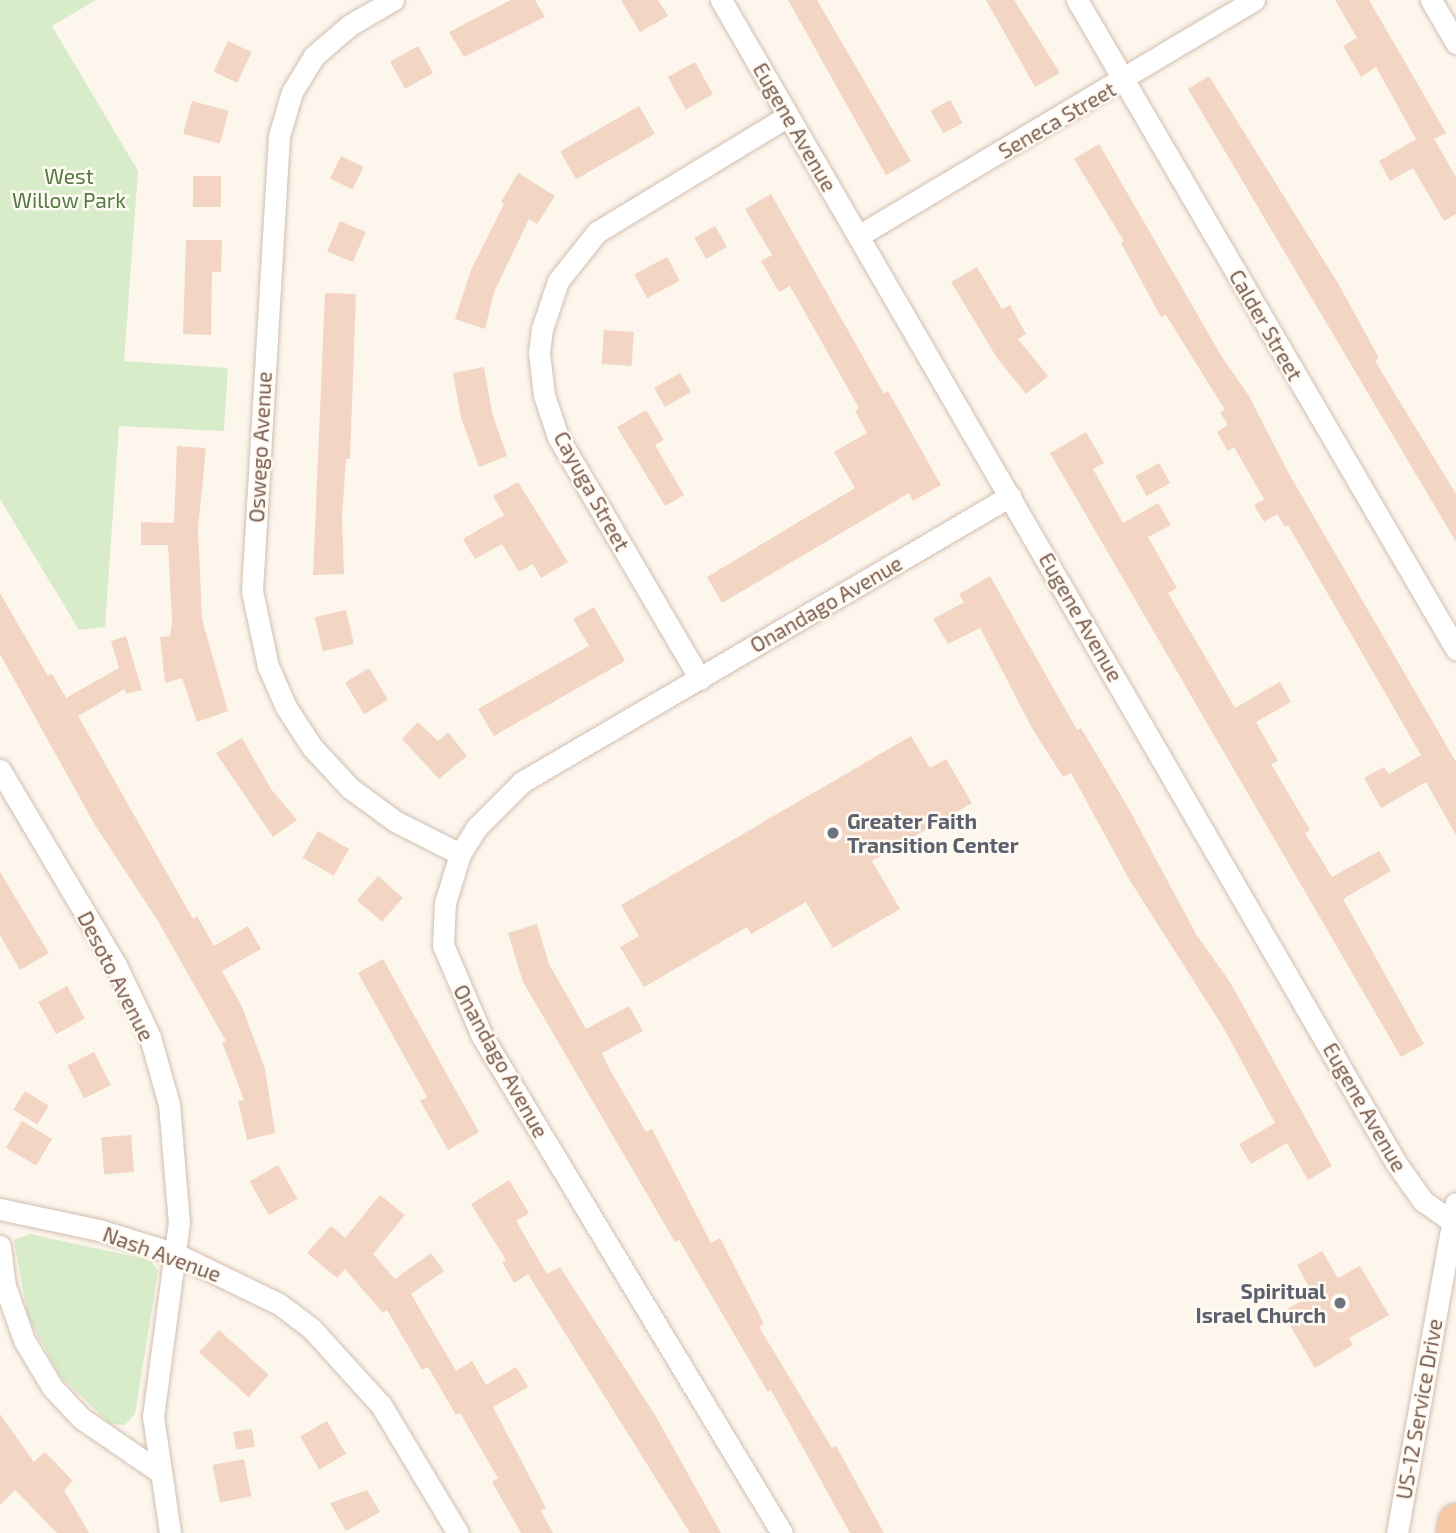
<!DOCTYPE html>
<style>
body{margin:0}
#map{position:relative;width:1456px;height:1533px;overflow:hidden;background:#fdf6ec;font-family:"Exo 2",sans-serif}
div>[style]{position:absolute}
.green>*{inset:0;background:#d8ecc9}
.building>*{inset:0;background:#f3d5c3;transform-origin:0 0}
.roads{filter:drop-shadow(0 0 2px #d1beb0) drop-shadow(0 0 2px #d1beb0)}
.minor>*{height:21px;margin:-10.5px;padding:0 10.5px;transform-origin:10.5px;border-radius:10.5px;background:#fff}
.trunk>*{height:35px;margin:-17.5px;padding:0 17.5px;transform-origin:17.5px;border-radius:17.5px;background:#f9c8a4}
.dots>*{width:19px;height:19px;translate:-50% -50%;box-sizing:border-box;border:4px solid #fffaf3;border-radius:50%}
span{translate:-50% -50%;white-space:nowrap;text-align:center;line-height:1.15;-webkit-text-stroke:5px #fffaf3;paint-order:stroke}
.street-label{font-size:21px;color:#7a5c4d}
.park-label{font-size:21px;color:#537a41}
.worship-label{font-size:21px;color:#5b616d;font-weight:700}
.left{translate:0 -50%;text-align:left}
.right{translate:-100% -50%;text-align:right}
</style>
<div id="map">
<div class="green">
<div style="clip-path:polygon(0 0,96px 0,52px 26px,138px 171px,124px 361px,228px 368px,224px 431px,119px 426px,105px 627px,79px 630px,0 499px)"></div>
<div style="clip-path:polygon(30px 1234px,150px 1260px,158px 1271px,135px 1414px,125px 1425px,110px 1424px,60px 1376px,28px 1317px,14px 1240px)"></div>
</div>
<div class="building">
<div style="clip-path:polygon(511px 0,535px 0,545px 17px,464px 57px,449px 32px)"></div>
<div style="clip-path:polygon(621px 0,658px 0,668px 16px,640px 32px)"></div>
<div style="clip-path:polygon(788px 0,817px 0,911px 161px,886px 175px)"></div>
<div style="clip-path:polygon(986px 0,1014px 0,1060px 73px,1035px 87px)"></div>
<div style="clip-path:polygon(1335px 0,1369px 0,1446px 133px,1434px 139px,1456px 177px,1456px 214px,1444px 221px,1413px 168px,1390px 181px,1379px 161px,1416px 139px,1376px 67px,1361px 77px,1343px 46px,1357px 38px)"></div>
<div style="left:228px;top:41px;width:26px;height:34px;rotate:25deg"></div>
<div style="left:418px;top:46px;width:31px;height:32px;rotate:61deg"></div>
<div style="left:695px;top:62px;width:37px;height:31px;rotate:61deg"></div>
<div style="clip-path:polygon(1209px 76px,1339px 285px,1379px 358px,1375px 361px,1456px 494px,1456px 542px,1188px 89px)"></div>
<div style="left:950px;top:100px;width:26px;height:22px;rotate:61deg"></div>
<div style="left:192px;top:101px;width:38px;height:34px;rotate:15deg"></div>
<div style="left:639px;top:106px;width:32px;height:91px;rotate:60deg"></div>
<div style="clip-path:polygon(1099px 144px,1222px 357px,1249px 396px,1288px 472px,1456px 762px,1456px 835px,1426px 782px,1381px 808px,1364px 778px,1384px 767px,1389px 774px,1421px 755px,1288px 525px,1285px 527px,1277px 514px,1264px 522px,1254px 505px,1264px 499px,1234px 447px,1228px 451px,1217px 432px,1228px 425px,1220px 412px,1225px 410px,1166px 315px,1161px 317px,1121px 243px,1124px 241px,1074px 159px)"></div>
<div style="left:341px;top:156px;width:25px;height:25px;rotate:26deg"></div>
<div style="clip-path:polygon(518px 173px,555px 196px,537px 224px,529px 219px,494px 292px,485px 329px,455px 319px,471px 270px,504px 204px,501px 202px)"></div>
<div style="left:193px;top:176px;width:28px;height:31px"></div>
<div style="clip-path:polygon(771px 194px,884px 394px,888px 391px,941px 485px,913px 501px,909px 493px,722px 603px,707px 577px,855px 488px,834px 452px,867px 433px,855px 411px,859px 408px,790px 286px,779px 292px,761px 261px,772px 255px,745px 209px)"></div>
<div style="left:340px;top:221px;width:28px;height:33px;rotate:23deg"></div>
<div style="left:715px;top:226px;width:24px;height:24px;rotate:60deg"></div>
<div style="clip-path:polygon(186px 240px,222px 240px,221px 272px,212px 272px,211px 335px,183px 334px)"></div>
<div style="left:667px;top:257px;width:27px;height:37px;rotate:62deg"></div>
<div style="clip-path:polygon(977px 267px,1002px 309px,1010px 305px,1026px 334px,1018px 339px,1048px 376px,1026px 394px,997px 358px,951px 282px)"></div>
<div style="clip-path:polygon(325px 293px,356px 294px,350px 459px,346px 459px,342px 517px,344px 574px,313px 575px)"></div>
<div style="left:604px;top:330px;width:30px;height:34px;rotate:4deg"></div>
<div style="clip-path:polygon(484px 367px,492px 413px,507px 456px,479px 467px,461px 418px,453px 373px)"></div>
<div style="left:680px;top:373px;width:22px;height:30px;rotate:60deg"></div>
<div style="clip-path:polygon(646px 410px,664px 440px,655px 445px,684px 495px,665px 506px,617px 427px)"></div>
<div style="clip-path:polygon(1086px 432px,1104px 463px,1093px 469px,1123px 523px,1158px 503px,1171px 525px,1148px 537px,1177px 588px,1168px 593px,1235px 708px,1280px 682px,1291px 702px,1256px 722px,1278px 761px,1271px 764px,1310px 830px,1305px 833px,1332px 877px,1379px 851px,1391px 871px,1343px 899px,1424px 1044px,1401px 1057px,1050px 453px)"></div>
<div style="clip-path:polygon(177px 446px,206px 448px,198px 529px,202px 619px,228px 711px,197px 722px,182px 678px,165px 683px,160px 637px,170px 636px,172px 622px,168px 545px,141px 545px,141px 522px,174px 523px)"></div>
<div style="left:1159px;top:463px;width:23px;height:27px;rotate:61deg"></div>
<div style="clip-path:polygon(518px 482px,568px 562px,541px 578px,533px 564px,519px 572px,502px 544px,475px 559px,463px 539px,504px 515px,493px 496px)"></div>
<div style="clip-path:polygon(990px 576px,1077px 730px,1081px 728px,1129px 809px,1196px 934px,1230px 982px,1332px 1166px,1308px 1180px,1287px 1143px,1251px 1164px,1239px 1144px,1275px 1123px,1223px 1027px,1129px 879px,1071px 773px,1063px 777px,1032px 728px,980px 628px,948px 644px,933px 619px,964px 602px,959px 594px)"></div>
<div style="clip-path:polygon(0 593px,48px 676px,52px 674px,66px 698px,119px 668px,111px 641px,126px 636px,142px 690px,126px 694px,125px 689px,78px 716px,193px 919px,197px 916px,214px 946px,248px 926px,261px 949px,222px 971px,242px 1007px,265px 1069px,275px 1133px,247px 1140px,238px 1101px,244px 1100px,222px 1042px,226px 1041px,158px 921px,95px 825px,0 654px)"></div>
<div style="clip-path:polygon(594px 607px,625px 661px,494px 736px,478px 709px,589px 646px,573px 619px)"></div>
<div style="left:346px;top:610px;width:35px;height:32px;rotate:77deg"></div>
<div style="left:369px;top:668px;width:37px;height:28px;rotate:59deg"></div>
<div style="clip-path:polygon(418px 722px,438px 741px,448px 732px,467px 756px,439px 779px,402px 739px)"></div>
<div style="clip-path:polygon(911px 736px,930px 768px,946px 759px,972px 803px,872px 861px,900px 909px,833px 948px,806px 902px,751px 934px,747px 927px,644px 987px,620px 947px,639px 936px,621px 905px)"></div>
<div style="clip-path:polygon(242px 738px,271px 789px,297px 820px,273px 837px,216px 753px)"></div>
<div style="left:318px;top:831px;width:36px;height:31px;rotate:30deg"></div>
<div style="clip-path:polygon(0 872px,49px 953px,20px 970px,0 935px)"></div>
<div style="left:378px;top:876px;width:33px;height:32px;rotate:41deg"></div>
<div style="clip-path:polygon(537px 924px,549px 964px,586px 1029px,629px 1006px,643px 1031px,602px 1053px,609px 1068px,646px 1132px,652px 1129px,711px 1243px,720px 1238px,764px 1324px,759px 1327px,832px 1448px,836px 1446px,884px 1533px,850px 1533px,771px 1390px,768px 1392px,679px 1240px,675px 1242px,523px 982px,508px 933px)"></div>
<div style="clip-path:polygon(383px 959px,479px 1132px,448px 1150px,420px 1101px,427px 1097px,358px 973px)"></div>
<div style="left:67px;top:986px;width:37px;height:33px;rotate:61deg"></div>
<div style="left:94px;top:1052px;width:37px;height:30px;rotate:63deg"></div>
<div style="left:25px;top:1091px;width:28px;height:22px;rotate:32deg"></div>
<div style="left:22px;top:1121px;width:35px;height:31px;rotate:31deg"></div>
<div style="left:131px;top:1135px;width:37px;height:30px;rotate:85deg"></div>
<div style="left:278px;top:1165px;width:39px;height:33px;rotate:60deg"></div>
<div style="clip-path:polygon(509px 1180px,529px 1213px,516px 1221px,547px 1274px,560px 1267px,655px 1415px,721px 1533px,690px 1533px,528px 1274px,514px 1283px,502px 1262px,506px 1260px,471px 1204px)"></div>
<div style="clip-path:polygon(380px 1195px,405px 1215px,373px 1254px,395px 1279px,431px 1253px,444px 1271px,411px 1294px,456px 1371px,472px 1361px,486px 1385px,516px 1367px,528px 1387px,493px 1407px,546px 1508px,541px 1511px,553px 1533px,521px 1533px,492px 1482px,498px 1478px,460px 1413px,456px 1415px,428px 1367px,422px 1370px,387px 1310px,383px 1313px,345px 1269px,337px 1278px,307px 1253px,331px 1226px,345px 1238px)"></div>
<div style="clip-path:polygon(1322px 1251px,1338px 1278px,1360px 1266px,1389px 1315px,1349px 1338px,1353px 1345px,1315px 1368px,1282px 1312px,1313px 1294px,1297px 1265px)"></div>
<div style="left:219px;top:1330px;width:67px;height:30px;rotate:42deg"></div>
<div style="clip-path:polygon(0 1414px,34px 1462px,45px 1452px,73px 1481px,64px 1490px,89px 1533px,57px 1533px,15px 1490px,0 1505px)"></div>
<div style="left:327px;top:1421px;width:38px;height:31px;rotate:60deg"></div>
<div style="left:252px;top:1429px;width:18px;height:19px;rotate:81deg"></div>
<div style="left:244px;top:1459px;width:38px;height:32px;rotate:79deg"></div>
<div style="clip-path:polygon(367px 1490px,380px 1512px,346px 1531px,330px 1503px)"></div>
</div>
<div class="roads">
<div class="minor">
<div style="left:393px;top:0;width:50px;rotate:149.8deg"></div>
<div style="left:350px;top:25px;width:48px;rotate:139.3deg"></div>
<div style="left:314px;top:56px;width:42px;rotate:121.4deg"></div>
<div style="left:292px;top:92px;width:46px;rotate:106.5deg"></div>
<div style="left:279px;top:136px;width:456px;rotate:93.4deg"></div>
<div style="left:252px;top:591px;width:77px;rotate:78deg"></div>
<div style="left:268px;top:666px;width:45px;rotate:66.3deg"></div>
<div style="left:286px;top:707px;width:48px;rotate:57deg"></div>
<div style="left:312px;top:747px;width:56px;rotate:47.2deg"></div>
<div style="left:350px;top:788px;width:56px;rotate:36.3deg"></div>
<div style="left:395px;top:821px;width:73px;rotate:26.9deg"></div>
<div style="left:721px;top:0;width:1345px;rotate:59.87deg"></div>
<div style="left:1396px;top:1163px;width:47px;rotate:54.6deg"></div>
<div style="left:1423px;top:1201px;width:37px;rotate:35deg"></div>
<div style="left:1077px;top:0;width:752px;rotate:59.72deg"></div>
<div style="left:1431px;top:0;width:50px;rotate:59.8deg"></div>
<div style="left:858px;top:236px;width:461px;rotate:-30.8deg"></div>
<div style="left:700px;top:679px;width:281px;rotate:-120.4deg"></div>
<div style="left:558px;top:437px;width:44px;rotate:-108.4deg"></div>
<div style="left:544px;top:395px;width:42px;rotate:-96.8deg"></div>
<div style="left:539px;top:353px;width:24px;rotate:-83deg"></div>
<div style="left:542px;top:329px;width:51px;rotate:-71.6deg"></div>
<div style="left:558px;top:281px;width:63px;rotate:-51.5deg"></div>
<div style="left:597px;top:232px;width:223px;rotate:-31.3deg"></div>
<div style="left:0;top:770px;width:227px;rotate:59.3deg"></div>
<div style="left:116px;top:965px;width:80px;rotate:64.7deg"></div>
<div style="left:150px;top:1037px;width:70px;rotate:74.2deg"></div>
<div style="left:169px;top:1104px;width:118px;rotate:85.2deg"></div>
<div style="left:179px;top:1222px;width:196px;rotate:97.6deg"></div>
<div style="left:153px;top:1416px;width:118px;rotate:81.7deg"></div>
<div style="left:0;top:1209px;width:101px;rotate:12deg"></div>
<div style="left:99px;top:1230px;width:81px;rotate:17.3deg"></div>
<div style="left:176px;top:1254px;width:114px;rotate:25.9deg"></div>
<div style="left:279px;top:1304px;width:41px;rotate:37.1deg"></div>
<div style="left:312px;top:1329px;width:103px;rotate:47.8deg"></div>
<div style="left:381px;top:1405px;width:149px;rotate:59deg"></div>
<div style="left:0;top:1246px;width:40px;rotate:82.9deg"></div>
<div style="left:5px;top:1286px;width:57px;rotate:70.6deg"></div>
<div style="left:24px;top:1340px;width:55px;rotate:59.2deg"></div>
<div style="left:52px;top:1387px;width:42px;rotate:46.9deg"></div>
<div style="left:81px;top:1418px;width:93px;rotate:34.5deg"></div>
<div style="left:782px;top:1533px;width:581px;rotate:-121.12deg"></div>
<div style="left:482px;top:1036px;width:99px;rotate:-113.2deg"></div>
<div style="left:443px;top:945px;width:42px;rotate:-87.3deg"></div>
<div style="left:445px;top:903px;width:51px;rotate:-73deg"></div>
<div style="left:460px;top:854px;width:32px;rotate:-58deg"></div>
<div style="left:477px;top:827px;width:64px;rotate:-45deg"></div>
<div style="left:522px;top:782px;width:566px;rotate:-30.37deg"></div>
<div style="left:1397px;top:1533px;width:335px;rotate:-79.9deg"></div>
</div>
<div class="trunk">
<div style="left:1454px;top:1533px;width:12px;rotate:-81deg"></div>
</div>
</div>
<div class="dots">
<div style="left:833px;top:833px;background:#6b7280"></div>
<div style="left:1340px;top:1303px;background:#6b7280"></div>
</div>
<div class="street-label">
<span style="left:1057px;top:120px;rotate:-30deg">Seneca Street</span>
<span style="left:795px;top:127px;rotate:60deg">Eugene Avenue</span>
<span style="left:1266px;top:325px;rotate:60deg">Calder Street</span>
<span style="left:260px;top:447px;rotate:-87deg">Oswego Avenue</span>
<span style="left:592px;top:491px;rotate:61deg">Cayuga Street</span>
<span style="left:826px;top:604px;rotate:-30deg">Onandago Avenue</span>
<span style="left:1081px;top:617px;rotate:60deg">Eugene Avenue</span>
<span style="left:116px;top:976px;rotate:63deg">Desoto Avenue</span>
<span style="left:501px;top:1061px;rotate:61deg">Onandago Avenue</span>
<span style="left:1365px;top:1107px;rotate:60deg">Eugene Avenue</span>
<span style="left:162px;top:1254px;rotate:20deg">Nash Avenue</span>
<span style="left:1419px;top:1409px;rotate:-80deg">US-12 Service Drive</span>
</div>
<div class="park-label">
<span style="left:69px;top:188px">West<br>Willow Park</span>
</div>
<div class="worship-label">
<span class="left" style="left:847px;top:833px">Greater Faith<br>Transition Center</span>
<span class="right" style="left:1326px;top:1303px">Spiritual<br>Israel Church</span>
</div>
</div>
